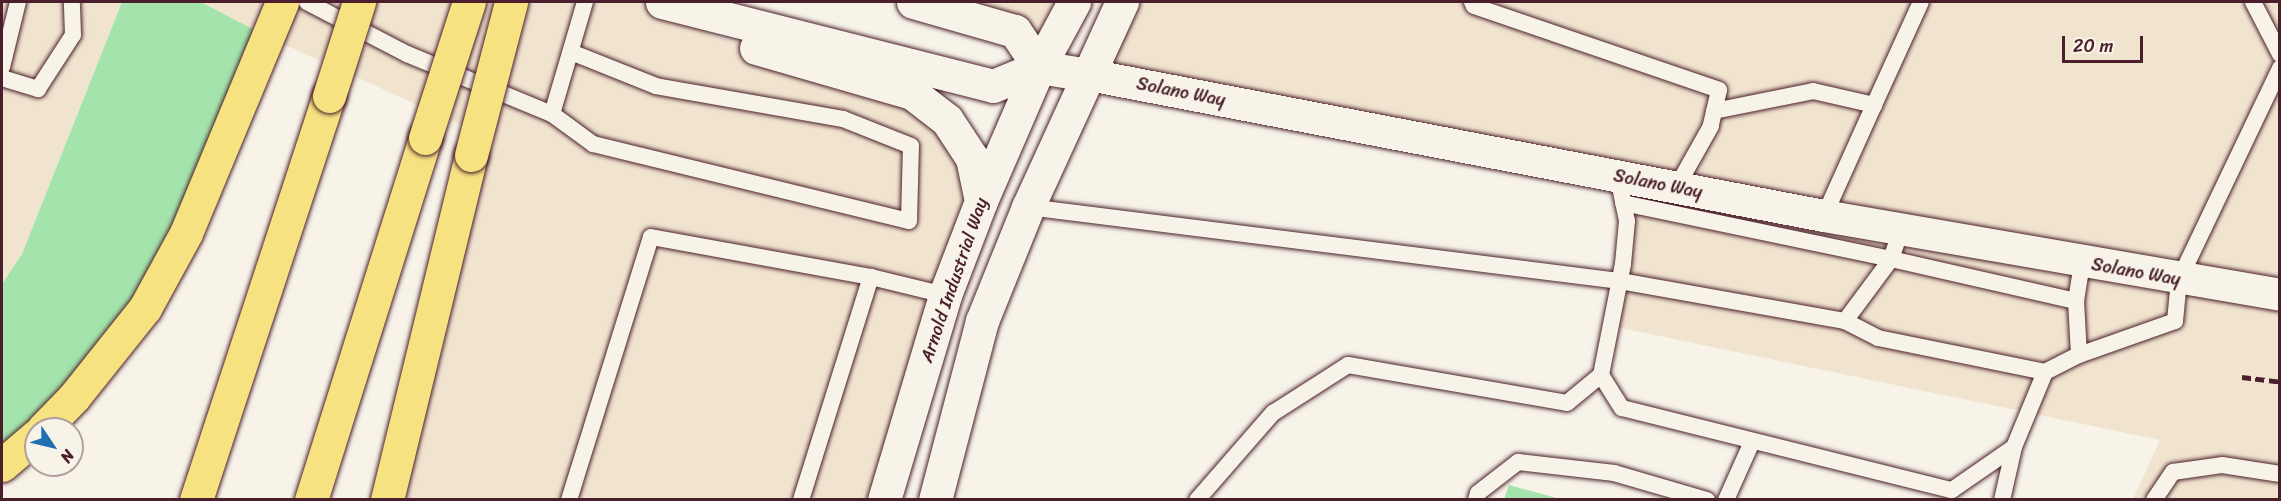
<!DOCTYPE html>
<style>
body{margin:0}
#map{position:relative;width:2281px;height:501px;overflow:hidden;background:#f7f3e8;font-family:Sriracha,sans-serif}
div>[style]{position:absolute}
.built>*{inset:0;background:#f1e4cf}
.green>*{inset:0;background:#a4e4ac}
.roads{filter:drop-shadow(0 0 2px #4a1f2b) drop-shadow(0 0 2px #4a1f2b)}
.service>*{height:16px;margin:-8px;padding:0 8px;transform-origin:8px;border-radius:8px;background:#f7f3e8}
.minor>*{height:32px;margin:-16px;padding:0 16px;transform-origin:16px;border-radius:16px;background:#f7f3e8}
.tertiary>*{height:33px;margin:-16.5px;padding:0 16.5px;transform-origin:16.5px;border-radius:16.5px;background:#f7f3e8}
.motorway>*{height:33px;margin:-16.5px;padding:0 16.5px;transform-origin:16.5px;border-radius:16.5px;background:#f6e281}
.rail>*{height:4.5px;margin-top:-2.25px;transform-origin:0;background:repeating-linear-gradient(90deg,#4a1f2b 0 9px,transparent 0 13.5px)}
.bridges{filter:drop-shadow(0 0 2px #4a1f2b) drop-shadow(0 0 2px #4a1f2b)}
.motorway-bridge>*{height:33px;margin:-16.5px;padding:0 16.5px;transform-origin:16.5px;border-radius:16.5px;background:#f6e281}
span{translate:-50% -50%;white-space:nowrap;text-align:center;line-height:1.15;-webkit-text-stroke:5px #f7f3e8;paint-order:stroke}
.street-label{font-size:18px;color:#4a1f2b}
.frame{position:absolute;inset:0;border:3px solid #4a1f2b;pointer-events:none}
.north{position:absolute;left:24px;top:417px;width:60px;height:60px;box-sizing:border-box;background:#f7f3e8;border:2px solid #b29e9c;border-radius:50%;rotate:125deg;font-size:16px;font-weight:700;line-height:24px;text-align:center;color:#4a1f2b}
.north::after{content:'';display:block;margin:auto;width:21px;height:27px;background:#1f6fb2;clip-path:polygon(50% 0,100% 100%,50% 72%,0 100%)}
.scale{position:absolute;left:2062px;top:36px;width:81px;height:27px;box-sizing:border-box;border:3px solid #4a1f2b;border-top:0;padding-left:8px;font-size:18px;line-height:21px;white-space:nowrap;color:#4a1f2b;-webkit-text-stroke:4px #f7f3e8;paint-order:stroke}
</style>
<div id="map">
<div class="built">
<div style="clip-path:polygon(2px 2px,122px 2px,22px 254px,2px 284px)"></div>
<div style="clip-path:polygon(201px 2px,662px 2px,684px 7px,711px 35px,912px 93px,981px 201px,884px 499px,388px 499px,477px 132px,268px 37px)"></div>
<div style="clip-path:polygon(913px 2px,1074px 2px,1039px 67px,1015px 31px)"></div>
<div style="clip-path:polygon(1122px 2px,2279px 2px,2279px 499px,2133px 499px,2160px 440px,1611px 326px,1620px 281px,1618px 177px,1089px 75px)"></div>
</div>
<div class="green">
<div style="clip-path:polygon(122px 2px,201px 2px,268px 37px,186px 233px,2px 465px,2px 284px,22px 254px)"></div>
<div style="clip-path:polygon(1509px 485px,1560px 499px,1504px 499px)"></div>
</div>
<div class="roads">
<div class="service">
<div style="left:307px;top:2px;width:113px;rotate:27.5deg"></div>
<div style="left:407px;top:54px;width:157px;rotate:22.5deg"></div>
<div style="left:552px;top:114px;width:117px;rotate:-73.6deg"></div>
<div style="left:1472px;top:2px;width:4px;rotate:63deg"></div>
<div style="left:1474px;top:6px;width:259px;rotate:18.9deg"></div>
<div style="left:1719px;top:90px;width:37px;rotate:103deg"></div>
<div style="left:1711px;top:126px;width:71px;rotate:119.4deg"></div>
<div style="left:2253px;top:2px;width:59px;rotate:62.6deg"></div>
<div style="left:2px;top:67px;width:67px;rotate:-76.2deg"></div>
<div style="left:2px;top:78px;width:38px;rotate:17deg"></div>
<div style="left:38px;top:89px;width:64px;rotate:-57.1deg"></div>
<div style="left:73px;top:35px;width:33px;rotate:-92deg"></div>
<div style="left:1874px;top:105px;width:113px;rotate:-65.5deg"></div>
<div style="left:1714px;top:111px;width:101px;rotate:-11.4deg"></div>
<div style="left:1813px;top:91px;width:63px;rotate:12.9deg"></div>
<div style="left:1874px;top:105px;width:122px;rotate:114.2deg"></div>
<div style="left:552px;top:114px;width:51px;rotate:36.2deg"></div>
<div style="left:593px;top:144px;width:325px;rotate:13.7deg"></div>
<div style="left:909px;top:221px;width:75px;rotate:-88.5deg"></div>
<div style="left:911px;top:146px;width:73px;rotate:-158.3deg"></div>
<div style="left:843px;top:119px;width:190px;rotate:-170deg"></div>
<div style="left:656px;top:86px;width:92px;rotate:-158.2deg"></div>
<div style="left:1623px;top:203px;width:274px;rotate:11.8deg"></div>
<div style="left:1891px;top:259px;width:31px;rotate:-71deg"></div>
<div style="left:1028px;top:207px;width:597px;rotate:7.13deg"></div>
<div style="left:1620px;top:281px;width:229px;rotate:10.1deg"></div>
<div style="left:1845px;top:321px;width:77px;rotate:-53.4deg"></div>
<div style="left:1891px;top:259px;width:190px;rotate:12.8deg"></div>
<div style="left:2076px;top:301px;width:54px;rotate:86.8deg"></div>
<div style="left:2076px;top:301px;width:38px;rotate:-81deg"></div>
<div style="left:1845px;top:321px;width:37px;rotate:27deg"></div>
<div style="left:1878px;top:338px;width:170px;rotate:11.5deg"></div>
<div style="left:1601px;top:375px;width:39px;rotate:58deg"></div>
<div style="left:1622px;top:408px;width:340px;rotate:14deg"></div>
<div style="left:1952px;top:490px;width:75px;rotate:-34.7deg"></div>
<div style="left:2014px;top:447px;width:81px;rotate:-67.5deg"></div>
<div style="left:2045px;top:372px;width:38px;rotate:-27deg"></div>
<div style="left:2079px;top:355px;width:102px;rotate:-19.5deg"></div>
<div style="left:2175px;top:321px;width:41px;rotate:-84.4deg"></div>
<div style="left:2179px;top:280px;width:235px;rotate:-64.5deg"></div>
<div style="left:569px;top:500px;width:275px;rotate:-72.7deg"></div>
<div style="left:651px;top:237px;width:224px;rotate:10.3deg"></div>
<div style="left:871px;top:277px;width:76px;rotate:13.7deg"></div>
<div style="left:801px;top:500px;width:234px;rotate:-72.6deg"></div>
<div style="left:1197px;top:500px;width:116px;rotate:-48.9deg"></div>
<div style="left:1273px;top:413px;width:89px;rotate:-32.6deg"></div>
<div style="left:1348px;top:365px;width:222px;rotate:9.8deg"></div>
<div style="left:1567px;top:403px;width:44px;rotate:-39.5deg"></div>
<div style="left:1601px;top:375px;width:113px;rotate:-78.8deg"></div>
<div style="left:1623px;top:264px;width:43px;rotate:-84.7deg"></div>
<div style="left:1627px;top:221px;width:45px;rotate:-101.6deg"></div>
<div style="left:1476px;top:500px;width:7px;rotate:-74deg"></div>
<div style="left:1478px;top:493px;width:51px;rotate:-37.8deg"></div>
<div style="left:1518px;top:462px;width:97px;rotate:6.5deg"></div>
<div style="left:1614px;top:473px;width:97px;rotate:16.2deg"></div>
<div style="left:1726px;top:500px;width:64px;rotate:-65.9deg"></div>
<div style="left:2002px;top:500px;width:54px;rotate:-77.2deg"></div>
<div style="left:2154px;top:500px;width:34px;rotate:-56deg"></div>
<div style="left:2173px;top:472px;width:49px;rotate:-8.1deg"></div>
<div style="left:2222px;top:465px;width:59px;rotate:8.8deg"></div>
</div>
<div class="minor">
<div style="left:1089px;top:75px;width:748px;rotate:10.86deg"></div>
<div style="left:1824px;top:216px;width:463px;rotate:9.8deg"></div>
</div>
<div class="tertiary">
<div style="left:662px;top:2px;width:341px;rotate:14.2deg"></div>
<div style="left:993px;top:86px;width:50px;rotate:-22.4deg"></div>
<div style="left:1039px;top:67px;width:51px;rotate:9.1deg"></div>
<div style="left:913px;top:2px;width:106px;rotate:15.9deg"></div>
<div style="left:1015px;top:31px;width:43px;rotate:56.3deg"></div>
<div style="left:756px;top:48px;width:162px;rotate:16.1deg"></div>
<div style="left:912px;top:93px;width:44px;rotate:37.6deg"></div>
<div style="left:947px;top:120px;width:45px;rotate:56.7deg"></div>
<div style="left:972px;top:158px;width:44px;rotate:78.2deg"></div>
<div style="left:884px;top:500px;width:214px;rotate:-73.4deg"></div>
<div style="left:945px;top:295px;width:101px;rotate:-69deg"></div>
<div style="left:981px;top:201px;width:146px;rotate:-66.6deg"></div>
<div style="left:1039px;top:67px;width:74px;rotate:-61.7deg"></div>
<div style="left:935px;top:500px;width:185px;rotate:-75.3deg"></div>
<div style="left:982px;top:321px;width:123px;rotate:-68deg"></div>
<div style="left:1028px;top:207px;width:226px;rotate:-65.4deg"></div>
</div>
<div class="motorway">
<div style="left:43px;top:429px;width:45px;rotate:-45.9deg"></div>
<div style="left:74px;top:397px;width:114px;rotate:-51.4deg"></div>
<div style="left:145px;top:308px;width:85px;rotate:-61.3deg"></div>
<div style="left:186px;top:233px;width:250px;rotate:-67.4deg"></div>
<div style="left:2px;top:465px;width:45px;rotate:-40.5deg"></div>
<div style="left:196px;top:500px;width:425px;rotate:-71.8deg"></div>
<div style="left:311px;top:500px;width:380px;rotate:-72.5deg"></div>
<div style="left:387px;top:500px;width:355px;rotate:-76.3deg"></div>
</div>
</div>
<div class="rail">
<div style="left:2242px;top:377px;width:38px;rotate:7deg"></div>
</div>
<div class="bridges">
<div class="motorway-bridge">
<div style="left:329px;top:96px;width:99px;rotate:-72.3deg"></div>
<div style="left:425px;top:138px;width:143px;rotate:-72.1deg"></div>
<div style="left:471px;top:155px;width:158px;rotate:-75.3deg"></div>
</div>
</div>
<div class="street-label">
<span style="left:1181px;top:92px;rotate:11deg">Solano Way</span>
<span style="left:1658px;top:184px;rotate:11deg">Solano Way</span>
<span style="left:2136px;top:272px;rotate:10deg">Solano Way</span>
<span style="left:954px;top:280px;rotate:-71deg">Arnold Industrial Way</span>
</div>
<div class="frame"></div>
<div class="north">N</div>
<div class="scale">20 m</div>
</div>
